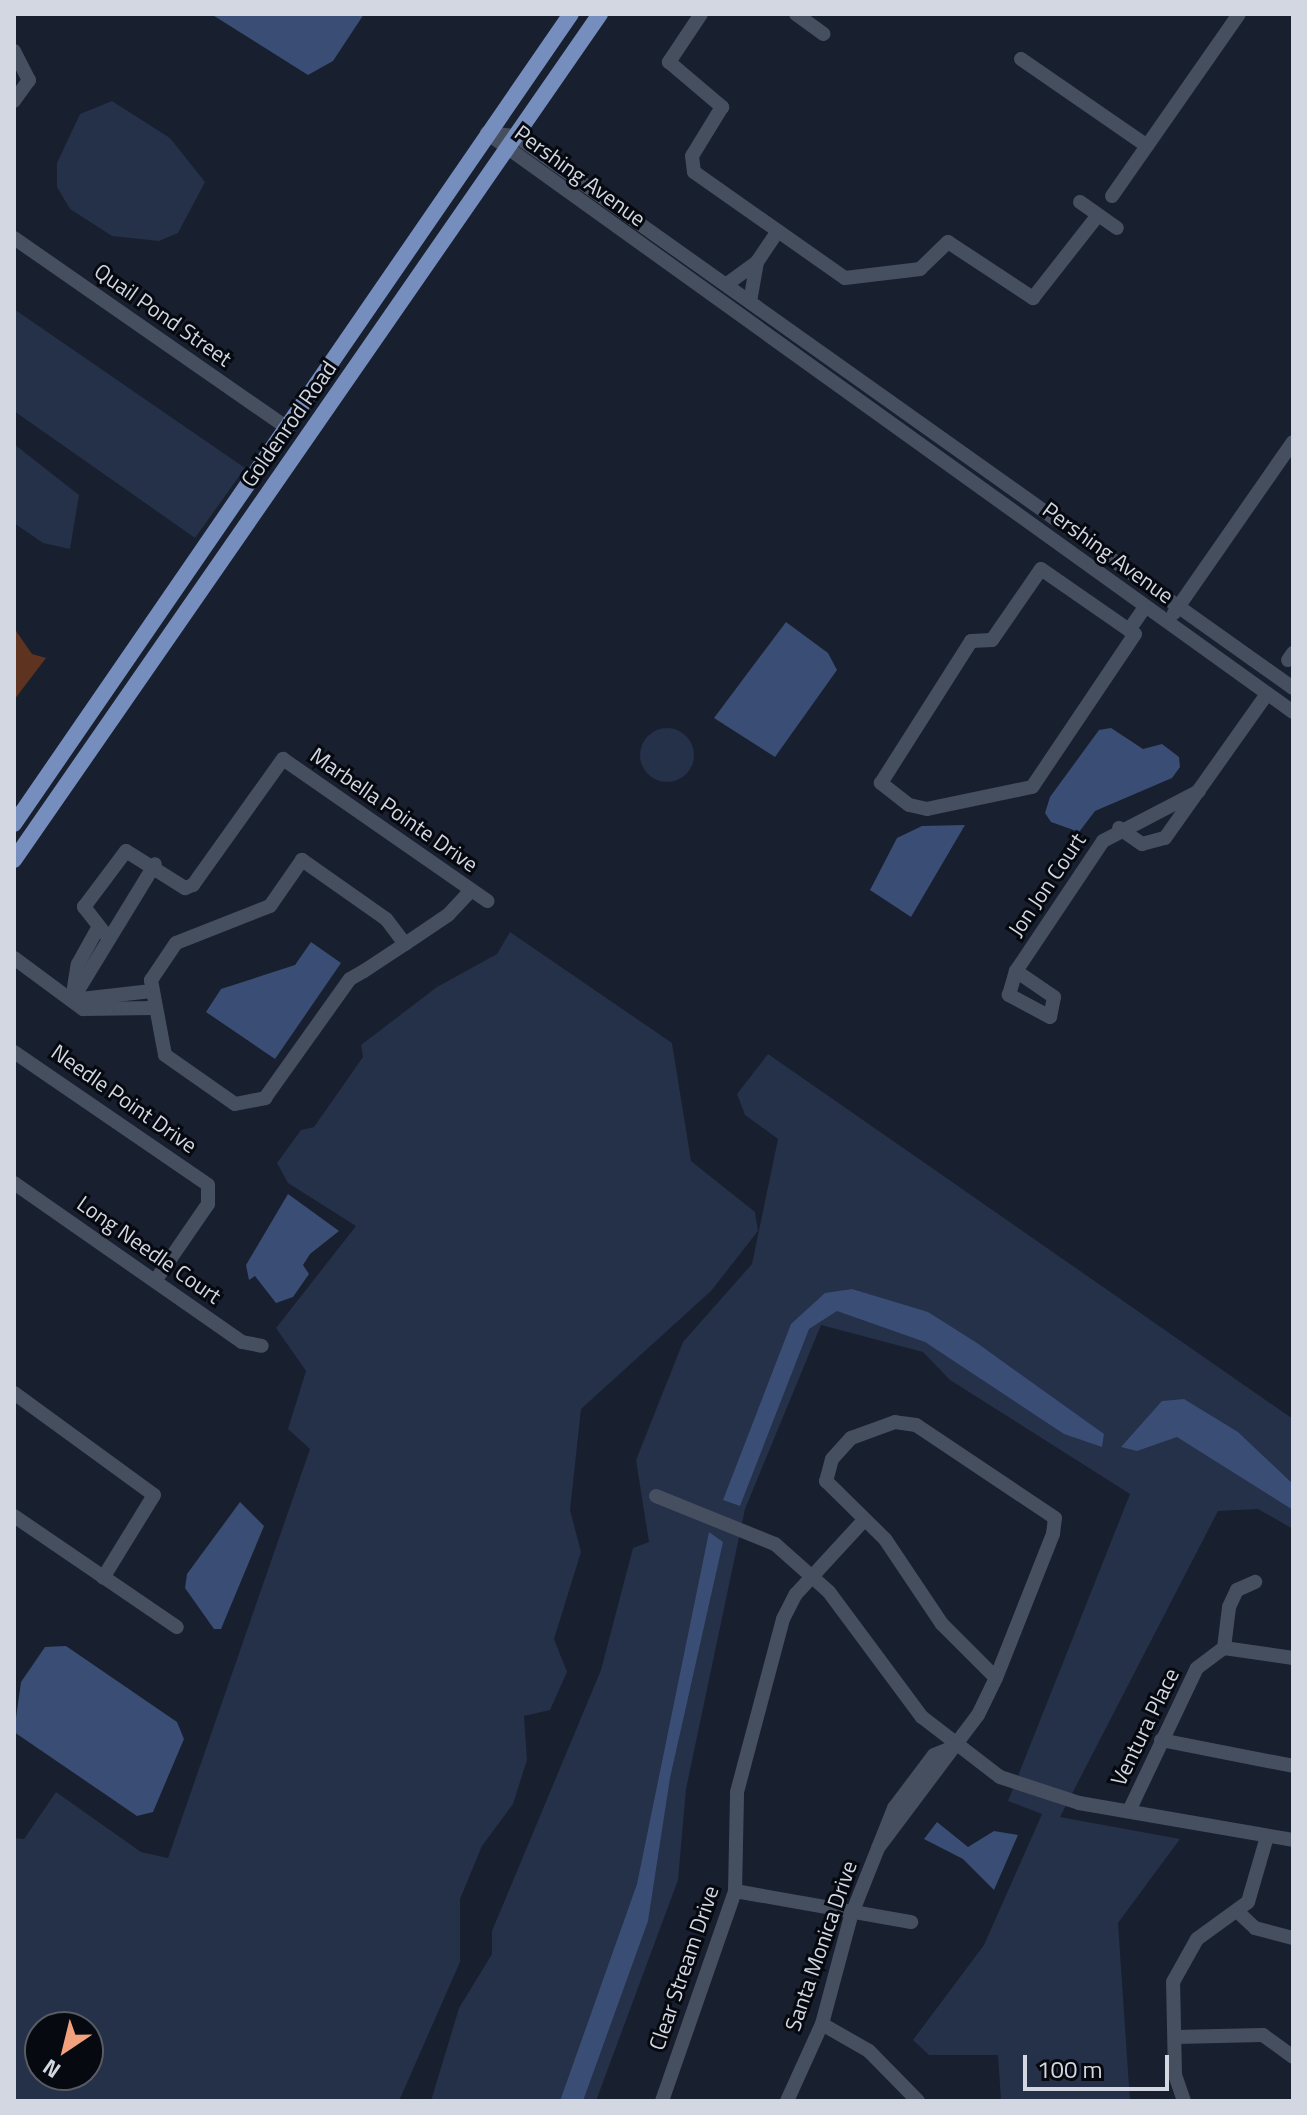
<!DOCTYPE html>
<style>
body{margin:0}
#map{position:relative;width:1307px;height:2115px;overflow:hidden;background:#181f2e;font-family:"Titillium Web",sans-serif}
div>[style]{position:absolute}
.green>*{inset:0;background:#253049}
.round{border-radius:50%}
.water>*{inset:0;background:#3a4d74}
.building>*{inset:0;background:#5e331f}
.minor>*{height:14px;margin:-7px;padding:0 7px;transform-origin:7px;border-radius:7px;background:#464f60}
.major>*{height:16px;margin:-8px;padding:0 8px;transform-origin:8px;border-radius:8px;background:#768ebe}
span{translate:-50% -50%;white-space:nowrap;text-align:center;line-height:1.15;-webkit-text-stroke:6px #06090f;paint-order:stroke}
.street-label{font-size:22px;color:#d2d7e1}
.frame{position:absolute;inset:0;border:16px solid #d2d7e1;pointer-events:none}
.north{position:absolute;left:24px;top:2011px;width:80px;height:80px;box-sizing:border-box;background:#06090f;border:2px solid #585b63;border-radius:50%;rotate:215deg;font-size:22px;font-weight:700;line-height:32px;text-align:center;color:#d2d7e1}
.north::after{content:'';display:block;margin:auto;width:28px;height:36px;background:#f1a17c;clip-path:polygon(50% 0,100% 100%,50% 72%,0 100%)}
.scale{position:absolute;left:1023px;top:2055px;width:146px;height:36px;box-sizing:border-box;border:4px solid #d2d7e1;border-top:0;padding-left:10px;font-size:24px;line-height:28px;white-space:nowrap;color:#d2d7e1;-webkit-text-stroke:6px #06090f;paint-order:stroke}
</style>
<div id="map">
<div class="green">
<div style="clip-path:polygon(112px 101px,170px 138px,205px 182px,178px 233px,159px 241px,112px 236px,70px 209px,57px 187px,57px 163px,80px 114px)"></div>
<div style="clip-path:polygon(14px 309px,245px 468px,195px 538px,14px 411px)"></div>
<div style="clip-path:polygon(14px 444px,79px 495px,70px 549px,43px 543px,14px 523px)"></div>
<div class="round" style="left:640px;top:728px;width:54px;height:54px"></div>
<div style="clip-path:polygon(evenodd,510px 932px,672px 1043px,691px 1161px,755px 1212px,758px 1231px,711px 1291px,581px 1409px,570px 1510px,581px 1552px,554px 1639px,567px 1672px,550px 1710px,524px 1716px,527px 1760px,513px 1804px,482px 1846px,460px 1899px,460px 1962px,399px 2101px,14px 2101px,14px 1838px,24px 1839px,56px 1792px,141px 1852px,168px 1858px,310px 1449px,288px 1429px,306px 1371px,276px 1328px,356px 1226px,288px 1183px,277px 1163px,301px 1130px,314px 1127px,363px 1057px,361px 1045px,437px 987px,497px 954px,510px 932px,88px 2027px,88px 2075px,40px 2075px,40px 2027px,88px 2027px)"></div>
<div style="clip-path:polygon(768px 1054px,1293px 1419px,1293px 1529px,1258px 1509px,1218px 1511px,1060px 1817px,1180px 1839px,1118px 1923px,1130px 2101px,1001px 2101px,998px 2055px,929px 2055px,913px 2040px,984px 1945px,1042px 1814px,1008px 1801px,1130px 1494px,950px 1380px,923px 1352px,821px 1325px,745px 1509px,686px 1789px,678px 1880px,596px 2101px,431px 2101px,459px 2008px,492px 1954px,492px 1931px,601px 1670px,633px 1548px,649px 1542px,636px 1460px,683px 1342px,752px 1264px,778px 1139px,745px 1115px,737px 1094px)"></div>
</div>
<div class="water">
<div style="clip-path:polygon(211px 14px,364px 14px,333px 61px,308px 75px)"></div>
<div style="clip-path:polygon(786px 622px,828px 653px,837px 670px,775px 757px,714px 718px)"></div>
<div style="clip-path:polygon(1111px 728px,1143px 749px,1162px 744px,1179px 757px,1180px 767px,1172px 778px,1095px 811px,1079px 832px,1051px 822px,1045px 813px,1050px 797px,1099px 730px)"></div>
<div style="clip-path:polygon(965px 825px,911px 917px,870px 890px,897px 838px,922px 826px)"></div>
<div style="clip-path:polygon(311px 942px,341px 963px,275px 1059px,206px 1012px,221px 989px,295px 965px)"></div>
<div style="clip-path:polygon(288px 1194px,339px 1231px,310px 1254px,303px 1265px,309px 1274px,293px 1297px,276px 1303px,255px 1276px,249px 1280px,246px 1265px)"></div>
<div style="clip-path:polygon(852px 1289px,928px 1312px,977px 1343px,1104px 1434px,1102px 1447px,1064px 1434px,925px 1342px,837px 1311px,809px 1329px,740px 1506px,723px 1500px,791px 1324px,825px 1293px)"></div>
<div style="clip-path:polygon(1184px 1399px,1238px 1432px,1293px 1484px,1293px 1510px,1177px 1437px,1137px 1451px,1121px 1447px,1162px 1401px)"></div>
<div style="clip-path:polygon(240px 1502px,264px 1526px,221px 1629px,214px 1629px,185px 1588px,187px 1574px)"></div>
<div style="clip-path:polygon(709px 1532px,723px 1542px,670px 1778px,648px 1921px,583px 2101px,560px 2101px,637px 1884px)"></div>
<div style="clip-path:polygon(66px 1646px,177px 1722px,184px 1739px,153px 1812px,137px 1816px,14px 1732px,21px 1682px,45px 1647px)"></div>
<div style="clip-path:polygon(937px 1822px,968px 1847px,994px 1831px,1018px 1835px,994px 1890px,963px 1859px,924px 1839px)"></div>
</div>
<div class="building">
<div style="clip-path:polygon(14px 628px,32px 654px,46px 658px,14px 700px)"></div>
</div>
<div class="minor">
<div style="left:701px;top:14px;width:58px;rotate:123.7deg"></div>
<div style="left:669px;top:62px;width:70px;rotate:40.3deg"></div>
<div style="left:722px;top:107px;width:57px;rotate:121.5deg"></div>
<div style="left:692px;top:156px;width:16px;rotate:83deg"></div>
<div style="left:694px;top:172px;width:184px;rotate:35.1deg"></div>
<div style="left:845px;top:278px;width:76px;rotate:-6.8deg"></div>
<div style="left:920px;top:269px;width:39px;rotate:-44deg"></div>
<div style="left:948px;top:242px;width:102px;rotate:33.4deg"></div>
<div style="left:1033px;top:298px;width:105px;rotate:-51.9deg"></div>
<div style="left:796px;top:14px;width:34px;rotate:36deg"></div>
<div style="left:14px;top:51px;width:33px;rotate:63deg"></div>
<div style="left:29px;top:80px;width:26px;rotate:126deg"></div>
<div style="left:1021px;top:59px;width:153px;rotate:34.6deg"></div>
<div style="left:487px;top:133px;width:992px;rotate:35.69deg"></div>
<div style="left:487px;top:133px;width:29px;rotate:6deg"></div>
<div style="left:516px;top:136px;width:953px;rotate:35.39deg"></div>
<div style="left:1112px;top:196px;width:222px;rotate:-55.1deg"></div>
<div style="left:1080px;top:202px;width:45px;rotate:35.1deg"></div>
<div style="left:14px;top:238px;width:333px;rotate:34.8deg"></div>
<div style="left:757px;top:262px;width:36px;rotate:-56deg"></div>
<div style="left:727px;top:284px;width:37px;rotate:-36deg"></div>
<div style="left:757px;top:262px;width:39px;rotate:100deg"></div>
<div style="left:1174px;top:613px;width:208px;rotate:-55.2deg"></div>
<div style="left:1129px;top:630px;width:7px;rotate:34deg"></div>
<div style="left:1135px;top:634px;width:184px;rotate:123.9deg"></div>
<div style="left:1032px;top:787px;width:107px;rotate:168.2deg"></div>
<div style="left:927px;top:809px;width:18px;rotate:-167deg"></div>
<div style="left:909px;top:805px;width:36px;rotate:-142deg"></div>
<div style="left:881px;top:783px;width:168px;rotate:-57.6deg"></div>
<div style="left:971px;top:641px;width:21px;rotate:-3deg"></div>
<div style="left:992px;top:640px;width:86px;rotate:-55.4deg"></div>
<div style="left:1041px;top:569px;width:107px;rotate:34.7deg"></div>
<div style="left:1129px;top:630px;width:28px;rotate:-55deg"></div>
<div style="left:1288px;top:660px;width:9px;rotate:-54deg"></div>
<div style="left:1119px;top:828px;width:28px;rotate:35deg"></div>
<div style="left:1142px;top:844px;width:24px;rotate:-15deg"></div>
<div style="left:1165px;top:838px;width:176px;rotate:-54.7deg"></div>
<div style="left:106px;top:935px;width:36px;rotate:-128deg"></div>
<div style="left:84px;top:907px;width:70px;rotate:-53.1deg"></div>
<div style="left:126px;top:851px;width:70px;rotate:32.1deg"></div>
<div style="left:185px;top:888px;width:9px;rotate:-21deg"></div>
<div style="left:193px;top:885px;width:155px;rotate:-54.5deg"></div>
<div style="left:283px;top:759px;width:249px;rotate:34.8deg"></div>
<div style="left:405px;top:944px;width:31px;rotate:-127deg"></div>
<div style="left:386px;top:919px;width:103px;rotate:-144.9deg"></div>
<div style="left:302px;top:860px;width:56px;rotate:124.8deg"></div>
<div style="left:270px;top:906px;width:101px;rotate:158.5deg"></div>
<div style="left:176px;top:943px;width:45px;rotate:124deg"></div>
<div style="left:151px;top:980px;width:76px;rotate:79.4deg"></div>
<div style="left:165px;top:1055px;width:85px;rotate:35deg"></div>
<div style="left:235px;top:1104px;width:31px;rotate:-11deg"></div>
<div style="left:265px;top:1098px;width:146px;rotate:-54.5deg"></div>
<div style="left:350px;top:979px;width:16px;rotate:-30deg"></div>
<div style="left:364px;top:971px;width:49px;rotate:-33.4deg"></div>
<div style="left:405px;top:944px;width:52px;rotate:-34deg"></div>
<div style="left:448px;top:915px;width:33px;rotate:-47deg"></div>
<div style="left:14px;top:958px;width:86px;rotate:36.5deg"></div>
<div style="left:83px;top:1009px;width:70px;rotate:-0.8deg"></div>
<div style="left:1016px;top:971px;width:46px;rotate:34.4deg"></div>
<div style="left:1054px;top:997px;width:20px;rotate:101deg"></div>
<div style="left:1050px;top:1017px;width:47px;rotate:-151.8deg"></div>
<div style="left:1009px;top:995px;width:25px;rotate:-74deg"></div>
<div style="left:1016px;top:971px;width:156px;rotate:-56.2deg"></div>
<div style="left:1103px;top:841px;width:108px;rotate:-27.5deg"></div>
<div style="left:72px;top:1000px;width:159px;rotate:-58.6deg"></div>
<div style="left:72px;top:1000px;width:80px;rotate:-6.5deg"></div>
<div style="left:72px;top:1000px;width:36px;rotate:-81deg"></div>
<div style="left:78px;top:964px;width:41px;rotate:-60.9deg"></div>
<div style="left:14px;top:1052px;width:235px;rotate:34.4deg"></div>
<div style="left:208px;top:1185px;width:19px;rotate:90deg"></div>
<div style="left:208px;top:1204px;width:93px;rotate:124.5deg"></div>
<div style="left:14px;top:1183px;width:278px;rotate:34.9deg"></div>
<div style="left:242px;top:1342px;width:20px;rotate:11deg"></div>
<div style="left:14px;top:1393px;width:173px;rotate:36.1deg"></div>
<div style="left:154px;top:1495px;width:97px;rotate:121.6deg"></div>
<div style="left:656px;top:1496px;width:128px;rotate:22deg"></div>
<div style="left:775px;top:1544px;width:72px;rotate:41.6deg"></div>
<div style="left:829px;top:1592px;width:156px;rotate:53.4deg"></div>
<div style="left:922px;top:1717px;width:98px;rotate:37.6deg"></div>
<div style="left:1000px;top:1777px;width:83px;rotate:18.2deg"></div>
<div style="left:1079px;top:1803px;width:217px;rotate:9.8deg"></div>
<div style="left:14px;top:1516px;width:197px;rotate:34.3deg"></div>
<div style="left:1224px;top:1648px;width:41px;rotate:-83deg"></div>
<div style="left:1229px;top:1607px;width:19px;rotate:-65deg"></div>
<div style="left:1237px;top:1590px;width:20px;rotate:-24deg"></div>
<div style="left:1161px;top:1740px;width:135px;rotate:11.1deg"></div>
<div style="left:1129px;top:1811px;width:158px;rotate:-64.6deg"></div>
<div style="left:1197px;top:1668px;width:34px;rotate:-37deg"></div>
<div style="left:1224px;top:1648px;width:70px;rotate:8.2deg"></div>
<div style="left:878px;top:1848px;width:166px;rotate:-53.1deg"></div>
<div style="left:978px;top:1715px;width:41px;rotate:-64.1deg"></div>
<div style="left:996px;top:1678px;width:155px;rotate:-68.4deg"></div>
<div style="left:1053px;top:1534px;width:16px;rotate:-83deg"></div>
<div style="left:1055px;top:1518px;width:167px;rotate:-146.2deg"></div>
<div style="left:916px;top:1425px;width:21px;rotate:-172deg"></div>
<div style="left:895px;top:1422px;width:47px;rotate:160deg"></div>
<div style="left:851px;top:1438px;width:28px;rotate:132deg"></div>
<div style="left:832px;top:1459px;width:23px;rotate:105deg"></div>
<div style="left:826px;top:1481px;width:83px;rotate:44.5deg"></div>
<div style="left:885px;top:1539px;width:102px;rotate:56.2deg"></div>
<div style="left:942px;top:1624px;width:76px;rotate:45deg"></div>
<div style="left:735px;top:1891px;width:179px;rotate:10deg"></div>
<div style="left:1239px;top:1913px;width:22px;rotate:43deg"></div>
<div style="left:1255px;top:1928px;width:39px;rotate:15deg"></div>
<div style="left:822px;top:2024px;width:54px;rotate:29.9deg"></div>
<div style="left:869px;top:2051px;width:70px;rotate:45.6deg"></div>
<div style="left:1175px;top:2037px;width:88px;rotate:-1.3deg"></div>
<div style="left:1263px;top:2035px;width:37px;rotate:36deg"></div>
<div style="left:662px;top:2101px;width:222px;rotate:-70.8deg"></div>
<div style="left:735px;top:1891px;width:99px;rotate:-88.8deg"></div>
<div style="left:737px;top:1792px;width:179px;rotate:-75.1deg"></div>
<div style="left:783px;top:1619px;width:28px;rotate:-63deg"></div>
<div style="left:796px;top:1594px;width:100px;rotate:-47.4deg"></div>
<div style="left:787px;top:2101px;width:85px;rotate:-65.6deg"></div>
<div style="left:822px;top:2024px;width:112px;rotate:-75deg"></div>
<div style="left:851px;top:1916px;width:116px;rotate:-68.3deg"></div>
<div style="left:894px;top:1808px;width:66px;rotate:-53deg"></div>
<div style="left:934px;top:1755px;width:22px;rotate:-22deg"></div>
<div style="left:1184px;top:2101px;width:28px;rotate:-109deg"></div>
<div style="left:1175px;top:2075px;width:93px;rotate:-91.2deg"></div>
<div style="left:1173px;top:1982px;width:49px;rotate:-60.8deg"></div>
<div style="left:1197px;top:1939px;width:63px;rotate:-36deg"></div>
<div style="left:1248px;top:1902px;width:65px;rotate:-73.8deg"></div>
</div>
<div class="major">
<div style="left:14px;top:824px;width:983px;rotate:-55.49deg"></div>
<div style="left:14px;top:860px;width:1029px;rotate:-55.29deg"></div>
</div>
<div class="street-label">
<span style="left:580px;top:176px;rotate:36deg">Pershing Avenue</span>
<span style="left:163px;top:315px;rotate:35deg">Quail Pond Street</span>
<span style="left:289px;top:424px;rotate:-55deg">Goldenrod Road</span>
<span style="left:1108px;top:553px;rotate:36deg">Pershing Avenue</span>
<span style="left:394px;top:810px;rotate:35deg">Marbella Pointe Drive</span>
<span style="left:1047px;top:885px;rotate:-56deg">Jon Jon Court</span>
<span style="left:124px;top:1099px;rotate:35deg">Needle Point Drive</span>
<span style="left:149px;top:1250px;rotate:35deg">Long Needle Court</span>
<span style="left:1145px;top:1727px;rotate:-64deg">Ventura Place</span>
<span style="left:821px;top:1946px;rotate:-71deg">Santa Monica Drive</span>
<span style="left:684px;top:1968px;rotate:-71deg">Clear Stream Drive</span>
</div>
<div class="frame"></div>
<div class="north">N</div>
<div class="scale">100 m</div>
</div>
